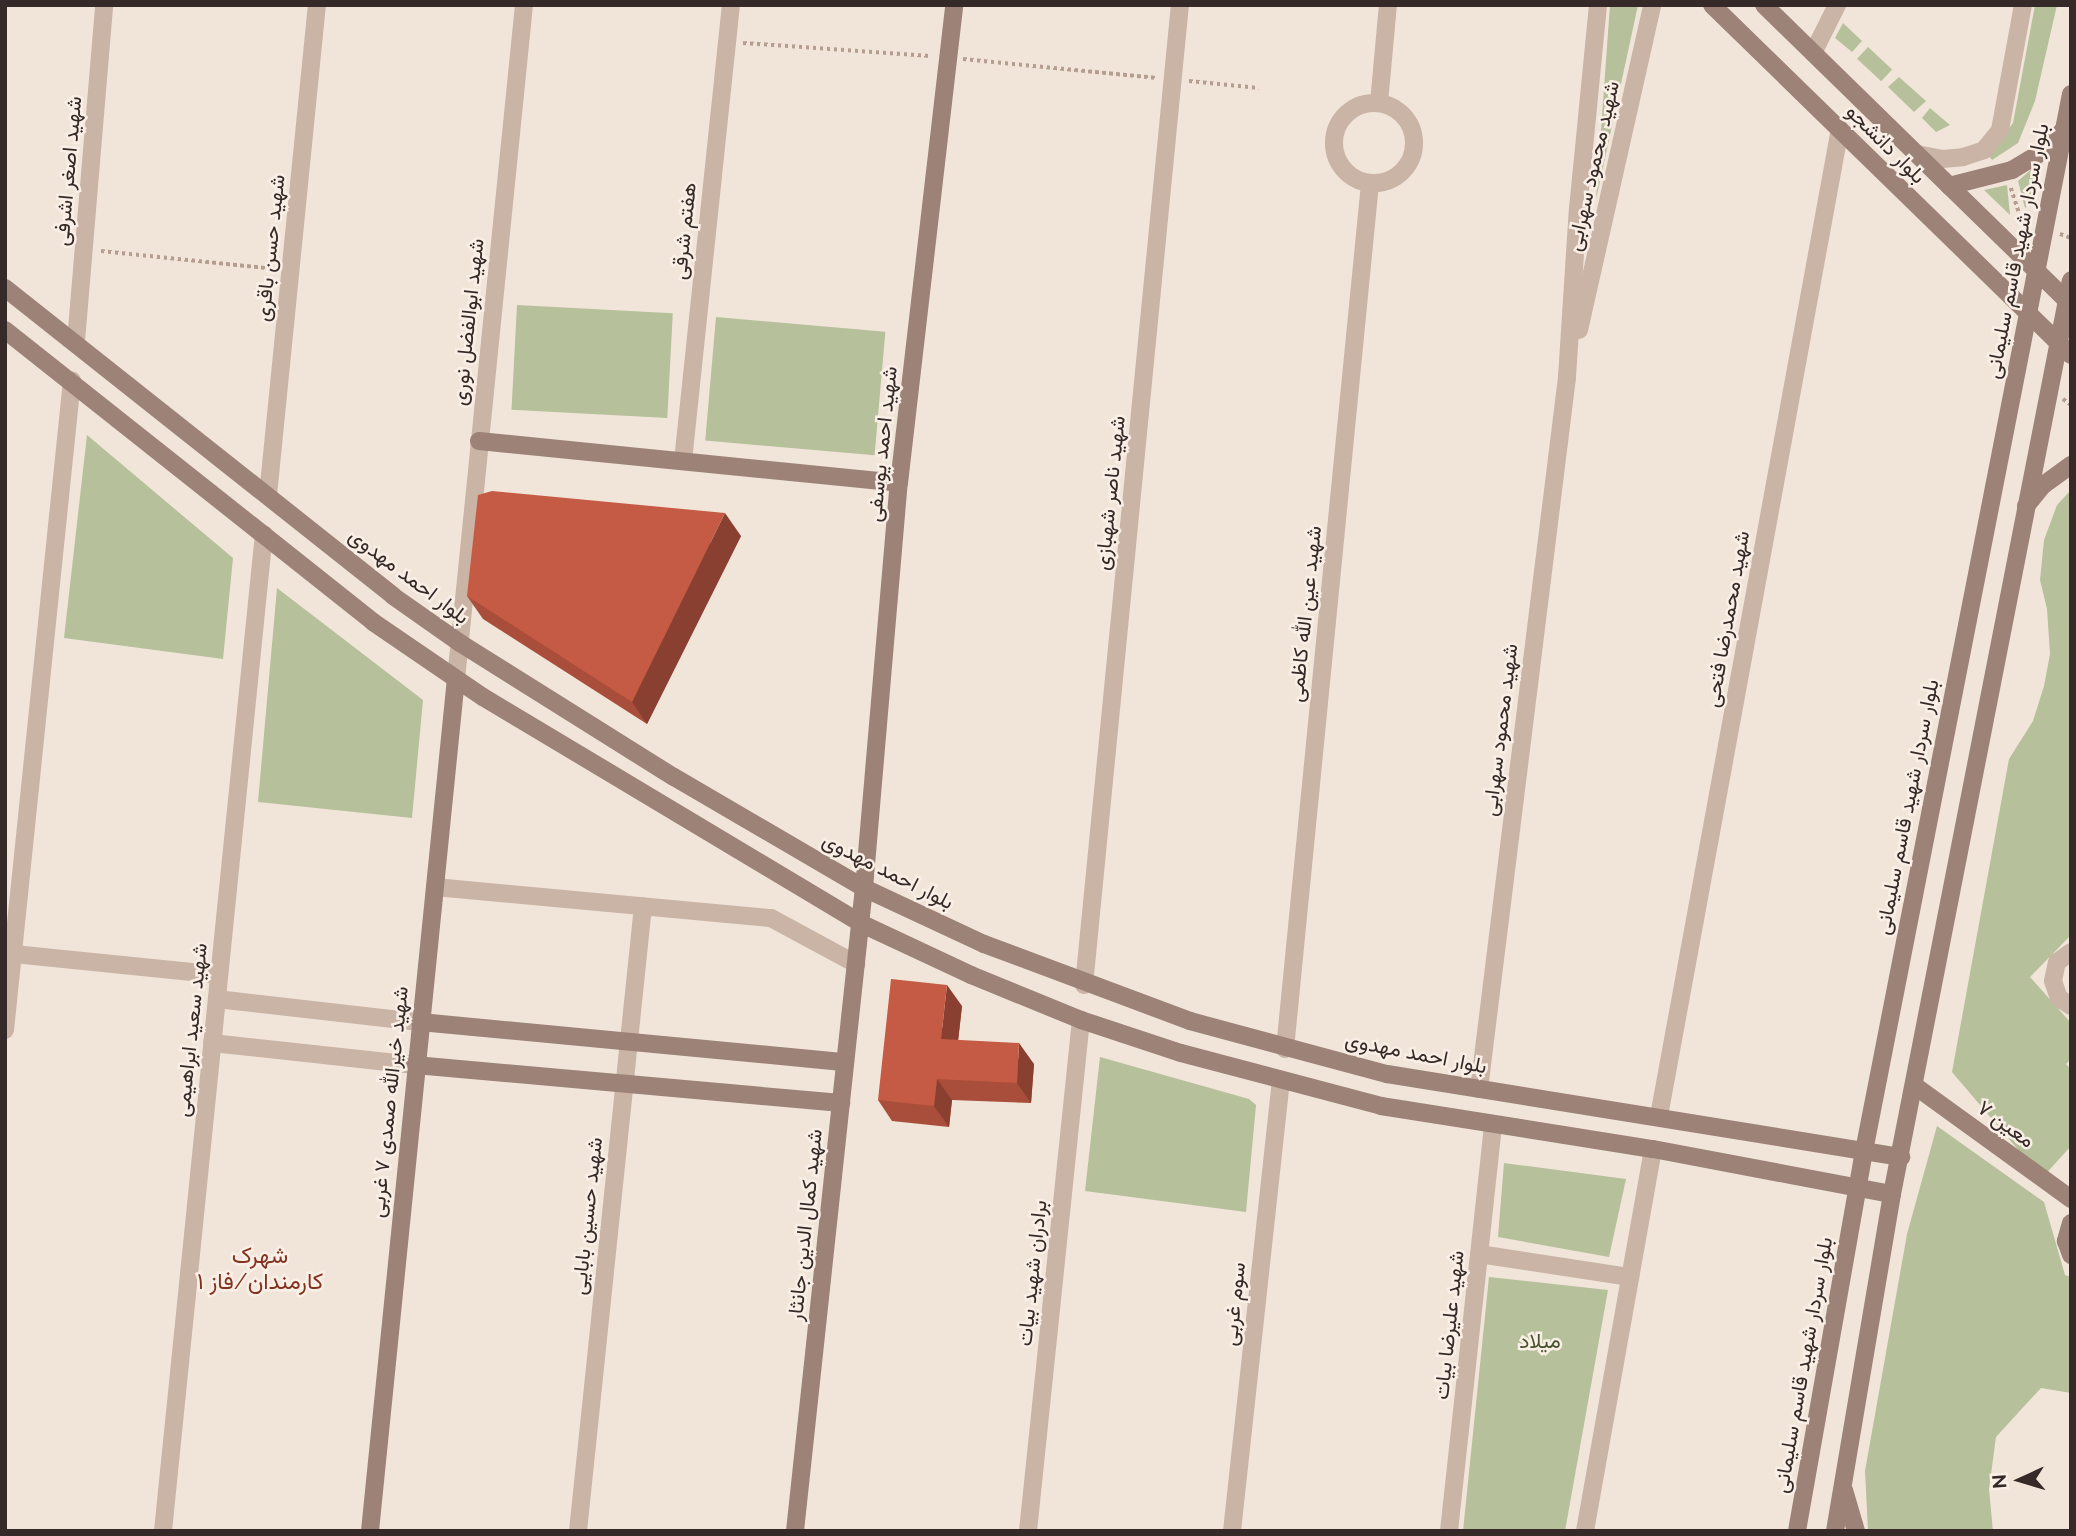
<!DOCTYPE html>
<meta charset="utf-8">
<style>
body{margin:0}
#map{position:relative;width:2076px;height:1536px;overflow:hidden;background:#f1e5da;font-family:Raleway,Vazirmatn,sans-serif}
div>[style]{position:absolute}
.green>*{inset:0;background:#b6c09a;transform-origin:0 0}
.path>*{height:3.5px;margin-top:-1.75px;transform-origin:0;background:repeating-linear-gradient(90deg,#b59e90 0 3.5px,transparent 0 7px)}
.street>*{height:18px;margin:-9px;padding:0 9px;transform-origin:9px;border-radius:9px;background:#c9b4a6}
.street>.ring{margin:-9px;padding:0;box-sizing:content-box;background:none;border:18px solid #c9b4a6;border-radius:50%}
.secondary>*{height:18px;margin:-9px;padding:0 9px;transform-origin:9px;border-radius:9px;background:#9d8277}
.wall>*{inset:0;background:#a94e3a}
.shaded-wall>*{inset:0;background:#8a4030}
.building>*{inset:0;background:#c55b44}
span{translate:-50% -50%;white-space:nowrap;text-align:center;line-height:1.15;-webkit-text-stroke:5px #f9efe6;paint-order:stroke}
.street-label{font-size:21px;color:#352a27}
.park-label{font-size:21px;color:#47532b}
.neighbourhood-label{font-size:23px;color:#843220}
.frame{position:absolute;inset:0;border:7px solid #352a27;pointer-events:none}
.north{position:absolute;left:1985px;top:1445px;width:70px;height:70px;-webkit-text-stroke:5px #f9efe6;paint-order:stroke;rotate:266deg;font-size:19px;font-weight:700;line-height:28px;text-align:center;color:#352a27}
.north::after{content:'';display:block;margin:auto;width:24px;height:32px;background:#352a27;clip-path:polygon(50% 0,100% 100%,50% 72%,0 100%)}
</style>
<div id="map">
<div class="green">
<div style="clip-path:polygon(1610px 5px,1638px 5px,1596px 200px)"></div>
<div style="clip-path:polygon(2035px 5px,2057px 5px,2035px 101px,2018px 143px,1992px 160px,1989px 156px,2013px 123px)"></div>
<div style="clip-path:polygon(1843px 23px,1862px 41px,1852px 52px,1835px 38px)"></div>
<div style="left:1868px;top:47px;width:33px;height:16px;rotate:43deg"></div>
<div style="clip-path:polygon(1899px 77px,1926px 101px,1914px 112px,1888px 87px)"></div>
<div style="clip-path:polygon(1930px 108px,1950px 125px,1936px 132px,1922px 118px)"></div>
<div style="clip-path:polygon(2042px 160px,2032px 201px,2025px 208px,2018px 181px)"></div>
<div style="clip-path:polygon(2007px 185px,2010px 215px,1984px 190px)"></div>
<div style="left:517px;top:305px;width:156px;height:105px;rotate:3deg"></div>
<div style="left:716px;top:317px;width:170px;height:124px;rotate:5deg"></div>
<div style="clip-path:polygon(87px 435px,233px 558px,223px 659px,64px 638px)"></div>
<div style="clip-path:polygon(2071px 490px,2071px 935px,2030px 977px,2071px 1023px,2071px 1059px,2066px 1064px,2071px 1069px,2071px 1146px,2042px 1178px,1952px 1072px,2009px 759px,2033px 721px,2044px 686px,2050px 654px,2047px 609px,2040px 580px,2044px 540px,2057px 505px)"></div>
<div style="clip-path:polygon(277px 588px,423px 700px,412px 818px,258px 802px)"></div>
<div style="clip-path:polygon(1100px 1057px,1249px 1099px,1256px 1105px,1246px 1212px,1085px 1191px)"></div>
<div style="clip-path:polygon(1937px 1126px,2044px 1202px,2065px 1275px,2071px 1277px,2071px 1393px,2041px 1388px,1996px 1437px,1989px 1489px,1993px 1531px,1868px 1531px,1865px 1471px,1907px 1234px)"></div>
<div style="clip-path:polygon(1504px 1163px,1626px 1179px,1609px 1257px,1498px 1237px)"></div>
<div style="clip-path:polygon(1489px 1277px,1608px 1290px,1565px 1531px,1463px 1531px)"></div>
</div>
<div class="path">
<div style="left:743px;top:43px;width:188px;rotate:4deg"></div>
<div style="left:963px;top:59px;width:195px;rotate:5.6deg"></div>
<div style="left:1189px;top:81px;width:70px;rotate:5.7deg"></div>
<div style="left:2011px;top:188px;width:29px;rotate:72deg"></div>
<div style="left:2020px;top:216px;width:11px;rotate:27deg"></div>
<div style="left:2060px;top:234px;width:12px;rotate:20deg"></div>
<div style="left:101px;top:251px;width:174px;rotate:5.9deg"></div>
<div style="left:2063px;top:399px;width:10px;rotate:37deg"></div>
</div>
<div class="street">
<div style="left:1813px;top:53px;width:54px;rotate:-63.4deg"></div>
<div class="ring" style="left:1334px;top:103px;width:62px;height:62px"></div>
<div style="left:1379px;top:103px;width:98px;rotate:-84.8deg"></div>
<div style="left:1917px;top:154px;width:25px;rotate:11deg"></div>
<div style="left:1942px;top:159px;width:21px;rotate:-5deg"></div>
<div style="left:1963px;top:157px;width:22px;rotate:-18deg"></div>
<div style="left:1984px;top:150px;width:26px;rotate:-51deg"></div>
<div style="left:2000px;top:130px;width:127px;rotate:-79.6deg"></div>
<div style="left:1579px;top:330px;width:333px;rotate:-77.3deg"></div>
<div style="left:76px;top:341px;width:337px;rotate:-85.2deg"></div>
<div style="left:683px;top:461px;width:459px;rotate:-84deg"></div>
<div style="left:268px;top:495px;width:492px;rotate:-84.3deg"></div>
<div style="left:456px;top:679px;width:677px;rotate:-84.24deg"></div>
<div style="left:435px;top:887px;width:337px;rotate:5.3deg"></div>
<div style="left:771px;top:918px;width:97px;rotate:28.4deg"></div>
<div style="left:2071px;top:952px;width:17px;rotate:144deg"></div>
<div style="left:2057px;top:962px;width:19px;rotate:102deg"></div>
<div style="left:2053px;top:981px;width:18px;rotate:71deg"></div>
<div style="left:2059px;top:998px;width:14px;rotate:34deg"></div>
<div style="left:14px;top:954px;width:206px;rotate:5.8deg"></div>
<div style="left:1084px;top:985px;width:985px;rotate:-84.41deg"></div>
<div style="left:217px;top:999px;width:204px;rotate:6.5deg"></div>
<div style="left:5px;top:1030px;width:653px;rotate:-84.11deg"></div>
<div style="left:212px;top:1043px;width:204px;rotate:6.2deg"></div>
<div style="left:1285px;top:1049px;width:869px;rotate:-84.39deg"></div>
<div style="left:1479px;top:1089px;width:717px;rotate:-82.95deg"></div>
<div style="left:1567px;top:377px;width:168px;rotate:-86.3deg"></div>
<div style="left:1578px;top:209px;width:205px;rotate:-84.4deg"></div>
<div style="left:1659px;top:1116px;width:1003px;rotate:-79.61deg"></div>
<div style="left:1479px;top:1254px;width:153px;rotate:8.7deg"></div>
<div style="left:163px;top:1531px;width:1002px;rotate:-84.22deg"></div>
<div style="left:578px;top:1531px;width:628px;rotate:-84.06deg"></div>
<div style="left:1028px;top:1531px;width:514px;rotate:-84.08deg"></div>
<div style="left:1232px;top:1531px;width:452px;rotate:-83.8deg"></div>
<div style="left:1449px;top:1531px;width:408px;rotate:-83.8deg"></div>
<div style="left:1585px;top:1531px;width:388px;rotate:-79.9deg"></div>
</div>
<div class="secondary">
<div style="left:1712px;top:5px;width:501px;rotate:44.27deg"></div>
<div style="left:1764px;top:5px;width:429px;rotate:44.3deg"></div>
<div style="left:1949px;top:186px;width:65px;rotate:-14.3deg"></div>
<div style="left:2012px;top:170px;width:33px;rotate:-31deg"></div>
<div style="left:2040px;top:153px;width:33px;rotate:-44deg"></div>
<div style="left:5px;top:288px;width:495px;rotate:38.4deg"></div>
<div style="left:393px;top:596px;width:82px;rotate:35deg"></div>
<div style="left:460px;top:643px;width:252px;rotate:32.1deg"></div>
<div style="left:674px;top:777px;width:220px;rotate:30.3deg"></div>
<div style="left:864px;top:888px;width:132px;rotate:25deg"></div>
<div style="left:984px;top:944px;width:220px;rotate:20.5deg"></div>
<div style="left:1190px;top:1021px;width:204px;rotate:15.1deg"></div>
<div style="left:1387px;top:1074px;width:521px;rotate:9.17deg"></div>
<div style="left:5px;top:330px;width:470px;rotate:38.4deg"></div>
<div style="left:373px;top:622px;width:133px;rotate:34.3deg"></div>
<div style="left:483px;top:697px;width:440px;rotate:30.9deg"></div>
<div style="left:860px;top:923px;width:123px;rotate:25.1deg"></div>
<div style="left:971px;top:975px;width:119px;rotate:22.2deg"></div>
<div style="left:1081px;top:1020px;width:105px;rotate:18.3deg"></div>
<div style="left:1181px;top:1053px;width:207px;rotate:14.8deg"></div>
<div style="left:1381px;top:1106px;width:275px;rotate:9deg"></div>
<div style="left:1653px;top:1149px;width:243px;rotate:10.7deg"></div>
<div style="left:479px;top:441px;width:422px;rotate:5.7deg"></div>
<div style="left:2026px;top:506px;width:26px;rotate:-51deg"></div>
<div style="left:2042px;top:486px;width:36px;rotate:-36deg"></div>
<div style="left:420px;top:1022px;width:427px;rotate:5.4deg"></div>
<div style="left:415px;top:1065px;width:428px;rotate:5.1deg"></div>
<div style="left:1915px;top:1086px;width:193px;rotate:35.9deg"></div>
<div style="left:2071px;top:1223px;width:19px;rotate:106deg"></div>
<div style="left:2066px;top:1241px;width:15px;rotate:70deg"></div>
<div style="left:1844px;top:1490px;width:43px;rotate:73.7deg"></div>
<div style="left:370px;top:1531px;width:856px;rotate:-84.24deg"></div>
<div style="left:795px;top:1531px;width:647px;rotate:-83.88deg"></div>
<div style="left:864px;top:888px;width:407px;rotate:-85.1deg"></div>
<div style="left:899px;top:483px;width:481px;rotate:-83.4deg"></div>
<div style="left:1797px;top:1531px;width:386px;rotate:-80deg"></div>
<div style="left:1864px;top:1151px;width:1077px;rotate:-78.92deg"></div>
<div style="left:1835px;top:1531px;width:342px;rotate:-80.4deg"></div>
<div style="left:1892px;top:1194px;width:931px;rotate:-78.92deg"></div>
</div>
<div class="wall">
<div style="clip-path:polygon(741px 536px,647px 724px,483px 619px,467px 596px)"></div>
<div style="clip-path:polygon(962px 1006px,958px 1040px,1034px 1064px,1031px 1103px,952px 1100px,949px 1127px,892px 1121px,878px 1100px)"></div>
</div>
<div class="shaded-wall">
<div style="clip-path:polygon(725px 513px,741px 536px,647px 724px,632px 702px)"></div>
<div style="clip-path:polygon(947px 985px,962px 1006px,956px 1060px,941px 1039px)"></div>
<div style="clip-path:polygon(1019px 1043px,1034px 1064px,1031px 1103px,1017px 1083px)"></div>
<div style="clip-path:polygon(937px 1079px,952px 1100px,949px 1127px,934px 1106px)"></div>
</div>
<div class="building">
<div style="clip-path:polygon(492px 491px,725px 513px,632px 702px,467px 596px,478px 495px)"></div>
<div style="clip-path:polygon(891px 979px,947px 985px,941px 1039px,1019px 1043px,1017px 1083px,937px 1079px,934px 1106px,878px 1100px)"></div>
</div>
<div class="street-label">
<span style="left:1886px;top:144px;rotate:45deg">بلوار دانشجو</span>
<span style="left:1593px;top:166px;rotate:-77deg">شهید محمود سهرابی</span>
<span style="left:68px;top:171px;rotate:-85deg">شهید اصغر اشرفی</span>
<span style="left:684px;top:231px;rotate:-84deg">هفتم شرقی</span>
<span style="left:270px;top:248px;rotate:-84deg">شهید حسن باقری</span>
<span style="left:2017px;top:251px;rotate:-79deg">بلوار سردار شهید قاسم سلیمانی</span>
<span style="left:468px;top:322px;rotate:-84deg">شهید ابوالفضل نوری</span>
<span style="left:882px;top:444px;rotate:-84deg">شهید احمد یوسفی</span>
<span style="left:1110px;top:493px;rotate:-84deg">شهید ناصر شهبازی</span>
<span style="left:409px;top:576px;rotate:37deg">بلوار احمد مهدوی</span>
<span style="left:1305px;top:614px;rotate:-84deg">شهید عین الله کاظمی</span>
<span style="left:1727px;top:619px;rotate:-80deg">شهید محمدرضا فتحی</span>
<span style="left:1500px;top:730px;rotate:-83deg">شهید محمود سهرابی</span>
<span style="left:1907px;top:807px;rotate:-79deg">بلوار سردار شهید قاسم سلیمانی</span>
<span style="left:888px;top:871px;rotate:27deg">بلوار احمد مهدوی</span>
<span style="left:191px;top:1030px;rotate:-84deg">شهید سعید ابراهیمی</span>
<span style="left:1416px;top:1053px;rotate:11deg">بلوار احمد مهدوی</span>
<span style="left:389px;top:1102px;rotate:-84deg">شهید خیرالله صمدی ۷ غربی</span>
<span style="left:2006px;top:1124px;rotate:36deg">معین ۷</span>
<span style="left:587px;top:1216px;rotate:-84deg">شهید حسین بابایی</span>
<span style="left:805px;top:1225px;rotate:-84deg">شهید کمال الدین جانثار</span>
<span style="left:1032px;top:1273px;rotate:-84deg">برادران شهید بیات</span>
<span style="left:1234px;top:1304px;rotate:-84deg">سوم غربی</span>
<span style="left:1449px;top:1325px;rotate:-84deg">شهید علیرضا بیات</span>
<span style="left:1803px;top:1365px;rotate:-80deg">بلوار سردار شهید قاسم سلیمانی</span>
</div>
<div class="park-label">
<span style="left:1540px;top:1341px">میلاد</span>
</div>
<div class="neighbourhood-label">
<span style="left:260px;top:1268px">شهرک<br>کارمندان/فاز ۱</span>
</div>
<div class="frame"></div>
<div class="north">N</div>
</div>
